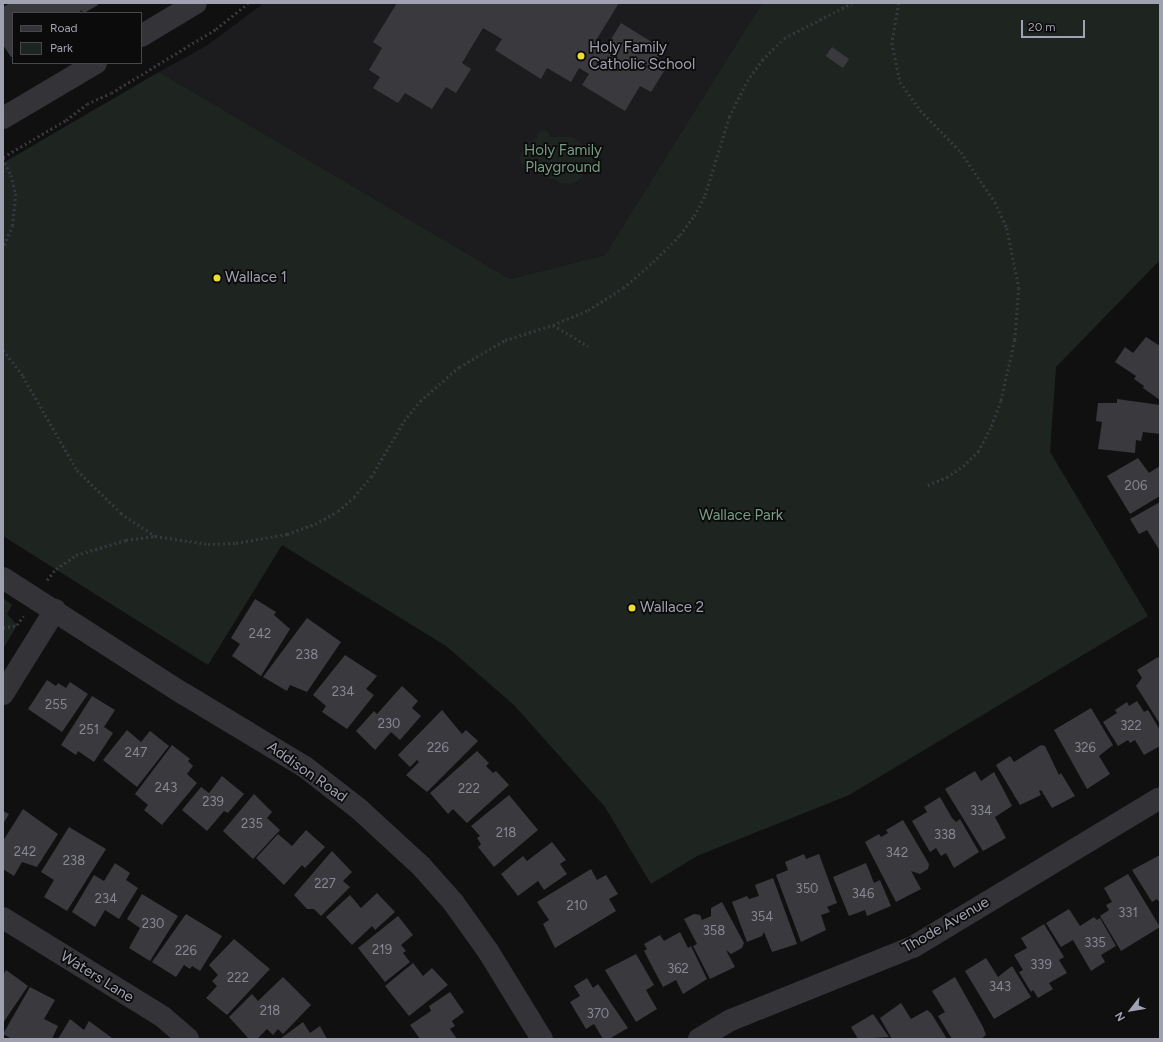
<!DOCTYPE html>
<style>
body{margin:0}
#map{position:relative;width:1163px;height:1042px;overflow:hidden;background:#101011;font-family:Figtree,sans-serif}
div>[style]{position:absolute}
.built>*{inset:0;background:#1c1c1e}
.green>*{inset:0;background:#1e2521}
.building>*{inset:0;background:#3a3a3e;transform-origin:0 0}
.path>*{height:2.5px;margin-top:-1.25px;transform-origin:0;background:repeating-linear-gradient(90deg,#37373d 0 2px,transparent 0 5px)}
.minor>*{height:22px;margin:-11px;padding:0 11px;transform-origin:11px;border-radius:11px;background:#333338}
.tertiary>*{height:22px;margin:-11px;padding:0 11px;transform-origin:11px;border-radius:11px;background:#333338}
.dots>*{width:11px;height:11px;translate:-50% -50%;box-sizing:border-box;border:2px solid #0b0b0c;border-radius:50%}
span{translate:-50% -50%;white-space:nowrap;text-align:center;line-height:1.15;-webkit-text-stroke:3.5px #0b0b0c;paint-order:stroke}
.number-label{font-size:13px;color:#878894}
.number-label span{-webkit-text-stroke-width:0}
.poi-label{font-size:15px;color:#a1a2b1}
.left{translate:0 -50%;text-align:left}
.park-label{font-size:15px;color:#789c84}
.street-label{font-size:15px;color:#a1a2b1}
.frame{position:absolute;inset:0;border:4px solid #a1a2b1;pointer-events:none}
.legend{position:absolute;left:12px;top:12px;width:130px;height:52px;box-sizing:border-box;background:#0b0b0c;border:1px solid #47474e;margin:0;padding:5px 7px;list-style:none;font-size:12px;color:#a1a2b1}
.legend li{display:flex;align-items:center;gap:8px;height:20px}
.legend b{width:20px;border:1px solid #47474e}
.north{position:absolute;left:1111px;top:990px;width:40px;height:40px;-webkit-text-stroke:3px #0b0b0c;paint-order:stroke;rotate:239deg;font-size:11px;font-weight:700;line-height:16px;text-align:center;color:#a1a2b1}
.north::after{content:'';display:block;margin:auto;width:14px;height:18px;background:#a1a2b1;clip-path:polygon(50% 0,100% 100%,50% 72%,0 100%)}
.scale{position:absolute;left:1021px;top:20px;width:64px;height:18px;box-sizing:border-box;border:2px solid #a1a2b1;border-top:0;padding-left:5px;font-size:12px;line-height:14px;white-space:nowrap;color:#a1a2b1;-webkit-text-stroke:3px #0b0b0c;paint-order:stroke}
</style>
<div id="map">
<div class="built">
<div style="clip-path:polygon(264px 3px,762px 3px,605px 255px,510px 279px,159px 72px,206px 46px)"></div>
</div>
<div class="green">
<div style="clip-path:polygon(762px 3px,1160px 3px,1160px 260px,1056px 367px,1050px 452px,1148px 616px,849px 795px,697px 856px,651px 884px,605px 807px,514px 705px,446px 646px,282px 545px,208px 665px,3px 536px,3px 163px,159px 72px,510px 279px,605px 255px)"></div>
<div style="clip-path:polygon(544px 130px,549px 133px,550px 137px,572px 137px,593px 152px,593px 162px,579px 180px,570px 184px,561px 183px,526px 167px,521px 162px,520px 157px,526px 143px,538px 138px,537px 134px)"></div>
<div style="clip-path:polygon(3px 598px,12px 605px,7px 614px,17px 625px,3px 649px)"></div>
</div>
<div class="building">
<div style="clip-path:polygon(10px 3px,97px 3px,98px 5px,84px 13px,81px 10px,80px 13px,13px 13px,13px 56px,11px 57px,3px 45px,3px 7px)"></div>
<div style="clip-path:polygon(397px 3px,619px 3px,595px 42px,605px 49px,621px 23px,663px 49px,655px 62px,666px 68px,651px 92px,640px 86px,625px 111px,582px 85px,589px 74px,579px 68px,571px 82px,547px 68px,541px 79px,495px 50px,502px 39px,483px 28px,462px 63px,471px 69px,456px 93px,446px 87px,432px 109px,405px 93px,398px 103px,373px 88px,380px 77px,369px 70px,382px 48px,373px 42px)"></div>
<div style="left:832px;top:47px;width:21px;height:11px;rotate:35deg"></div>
<div style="clip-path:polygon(1146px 337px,1160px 346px,1160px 400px,1143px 388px,1144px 386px,1134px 379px,1136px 376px,1115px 362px,1125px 347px,1133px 353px)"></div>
<div style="clip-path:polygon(1117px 399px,1160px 405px,1160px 434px,1143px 432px,1141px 441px,1136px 440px,1135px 453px,1098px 449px,1102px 422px,1096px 421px,1098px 403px,1117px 403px)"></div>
<div style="clip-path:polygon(1138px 458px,1149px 473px,1160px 466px,1160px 496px,1130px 514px,1107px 476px)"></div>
<div style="clip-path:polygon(1160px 502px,1160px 551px,1147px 530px,1139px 534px,1130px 519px)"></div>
<div style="clip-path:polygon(255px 599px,276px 612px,274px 615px,290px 629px,261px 676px,232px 656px,240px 644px,231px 638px)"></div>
<div style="clip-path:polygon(307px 618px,341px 642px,307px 692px,290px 685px,287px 691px,263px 677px)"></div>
<div style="clip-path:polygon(345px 655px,377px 676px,366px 689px,374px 695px,347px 729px,322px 712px,326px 706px,313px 695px)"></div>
<div style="clip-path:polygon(1158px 657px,1160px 660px,1160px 724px,1136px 686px,1142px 678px,1137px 670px)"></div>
<div style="clip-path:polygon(47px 680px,56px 686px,58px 683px,66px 688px,70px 682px,88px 694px,62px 732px,28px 709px)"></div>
<div style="clip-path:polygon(402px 686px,418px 701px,412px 708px,421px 716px,400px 740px,391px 732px,375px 750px,356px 731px,374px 711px,377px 714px)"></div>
<div style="clip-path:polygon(92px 696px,115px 710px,104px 727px,113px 733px,94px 762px,78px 751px,76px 755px,61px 745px)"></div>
<div style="clip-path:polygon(1137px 701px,1144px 712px,1148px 710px,1160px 730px,1160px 746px,1144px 755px,1135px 740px,1130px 743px,1128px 740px,1118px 746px,1103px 722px,1117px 713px,1115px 710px,1127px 702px,1129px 706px)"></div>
<div style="clip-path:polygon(1091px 708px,1113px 745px,1099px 756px,1110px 774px,1087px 789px,1054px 730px)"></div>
<div style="clip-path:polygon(442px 710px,462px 734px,466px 730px,478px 741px,427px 792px,406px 775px,419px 762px,417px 760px,410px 767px,398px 755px)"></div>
<div style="clip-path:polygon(127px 730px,141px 742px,150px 731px,169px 746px,137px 787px,103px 760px)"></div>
<div style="clip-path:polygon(172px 745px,190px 759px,188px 761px,193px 766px,187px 774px,197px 783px,162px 825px,144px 810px,148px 805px,135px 794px)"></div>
<div style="clip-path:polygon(1041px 745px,1045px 746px,1059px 775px,1061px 773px,1075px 796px,1052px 808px,1041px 790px,1039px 791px,1041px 795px,1020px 805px,996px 765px,1010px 756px,1014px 762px)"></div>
<div style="clip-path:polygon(477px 751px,489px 763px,486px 766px,493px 773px,496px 771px,509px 785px,467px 823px,453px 809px,448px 814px,430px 793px)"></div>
<div style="clip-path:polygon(975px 771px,981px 781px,994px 772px,1012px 806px,995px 817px,1006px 838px,983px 851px,945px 789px)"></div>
<div style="clip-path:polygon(222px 776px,244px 794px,228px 813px,224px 811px,207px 831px,182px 810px,201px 787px,209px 793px)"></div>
<div style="clip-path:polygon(254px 794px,272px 812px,267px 818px,280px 830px,253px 859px,223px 831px)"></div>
<div style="clip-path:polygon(509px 795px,538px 830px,494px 867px,478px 847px,481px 844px,477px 838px,480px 836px,471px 826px)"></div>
<div style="clip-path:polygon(940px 797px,952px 818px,956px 822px,960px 819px,979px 852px,954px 868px,946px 853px,941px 856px,936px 848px,930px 852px,912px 821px,927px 812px,924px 807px)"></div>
<div style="clip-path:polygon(23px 809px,58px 834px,37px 867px,22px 862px,14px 876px,3px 869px,3px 841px)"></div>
<div style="clip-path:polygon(3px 811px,9px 814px,3px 824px)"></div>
<div style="clip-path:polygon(903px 820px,929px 864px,928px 869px,920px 874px,911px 871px,921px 889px,896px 902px,865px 842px,879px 834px,881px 837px,888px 833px,886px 830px)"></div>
<div style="clip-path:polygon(69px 827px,106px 849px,67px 911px,44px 897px,54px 880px,41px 872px)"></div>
<div style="clip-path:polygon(306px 830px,325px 847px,305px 868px,302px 865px,284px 885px,256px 858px,278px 834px,292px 846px)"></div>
<div style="clip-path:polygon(552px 842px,566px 860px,560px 864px,567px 874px,544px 890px,538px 881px,518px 896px,501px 874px,523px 856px,527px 861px)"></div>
<div style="clip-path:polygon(332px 851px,352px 872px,343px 881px,350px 887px,321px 916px,314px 909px,307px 909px,294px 895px)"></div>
<div style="clip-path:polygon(804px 854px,806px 859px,819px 854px,837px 903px,827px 907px,830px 912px,821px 915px,826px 930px,801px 942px,776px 875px,788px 870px,785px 862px)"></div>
<div style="clip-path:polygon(1160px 855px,1160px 903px,1157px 899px,1152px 902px,1132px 870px)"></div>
<div style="clip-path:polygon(115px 863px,130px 873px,126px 880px,138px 888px,119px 919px,105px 910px,95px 927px,72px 912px,94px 875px,104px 881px)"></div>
<div style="clip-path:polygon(866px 863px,874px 883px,880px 880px,891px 906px,867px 916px,865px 910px,849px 916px,833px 877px)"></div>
<div style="clip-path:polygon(591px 869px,597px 880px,606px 875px,618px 894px,609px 899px,616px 911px,555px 948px,543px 924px,549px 920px,537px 902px)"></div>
<div style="clip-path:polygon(1128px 874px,1160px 927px,1121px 951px,1100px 916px,1109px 910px,1106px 905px,1112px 902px,1104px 888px)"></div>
<div style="clip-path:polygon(773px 878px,797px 944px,772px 952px,764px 932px,762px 936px,747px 942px,732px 902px,747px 896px,749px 899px,759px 896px,755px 885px)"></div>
<div style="clip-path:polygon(377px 893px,395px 912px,375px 930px,372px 926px,352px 945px,326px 917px,350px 895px,361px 908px)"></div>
<div style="clip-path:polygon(142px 894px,178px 916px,150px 961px,129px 948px,140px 928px,127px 919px)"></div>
<div style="clip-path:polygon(722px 902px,744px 943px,742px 948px,731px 954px,726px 950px,735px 967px,710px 979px,693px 946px,697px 944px,684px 919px,694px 914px,700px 915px,702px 920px,711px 916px,711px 908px)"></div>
<div style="clip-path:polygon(1069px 909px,1080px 926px,1094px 917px,1097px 920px,1100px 918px,1116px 946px,1101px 955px,1105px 962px,1091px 971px,1073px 940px,1061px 947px,1046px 923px)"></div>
<div style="clip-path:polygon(186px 914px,222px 936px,200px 971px,192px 966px,190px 969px,184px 965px,176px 977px,152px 962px)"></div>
<div style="clip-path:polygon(398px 916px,413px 935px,401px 945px,406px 951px,403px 953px,410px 962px,385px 982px,358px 948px)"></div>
<div style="clip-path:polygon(1044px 924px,1064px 957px,1059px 960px,1067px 973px,1049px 983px,1053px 989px,1038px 998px,1033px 990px,1031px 992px,1019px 972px,1023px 970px,1014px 955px,1027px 948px,1021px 938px)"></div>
<div style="clip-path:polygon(680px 932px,688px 948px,691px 946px,707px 979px,683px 994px,676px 980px,663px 987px,644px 951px,647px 949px,644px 944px,660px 935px,664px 941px)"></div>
<div style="clip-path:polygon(234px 939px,270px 969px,227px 1015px,206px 998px,217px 986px,212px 981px,218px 975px,209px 965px)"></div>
<div style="clip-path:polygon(636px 954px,654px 985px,646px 990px,657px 1009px,636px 1022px,605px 970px)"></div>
<div style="clip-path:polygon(986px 958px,998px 977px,1012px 966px,1031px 997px,994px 1019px,965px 971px)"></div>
<div style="clip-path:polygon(413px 963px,423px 976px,432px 968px,448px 985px,409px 1016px,385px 986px)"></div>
<div style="clip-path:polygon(6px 970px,28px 986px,3px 1023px,3px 975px)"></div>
<div style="clip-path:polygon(283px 977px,311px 1005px,283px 1034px,278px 1029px,273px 1035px,267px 1029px,257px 1039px,249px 1039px,229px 1017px,252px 994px,258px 1001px)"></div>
<div style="clip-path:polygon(955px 977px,983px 1027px,986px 1035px,981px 1039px,952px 1039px,938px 1016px,945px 1012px,932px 991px)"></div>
<div style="clip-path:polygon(587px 978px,593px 988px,598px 984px,628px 1028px,609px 1039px,603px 1039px,594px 1024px,586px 1029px,570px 1002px,580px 996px,574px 986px)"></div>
<div style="clip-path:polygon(30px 987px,55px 1000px,44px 1019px,58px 1026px,52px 1039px,12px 1039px,3px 1034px)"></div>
<div style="clip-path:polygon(450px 992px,464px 1012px,452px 1021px,455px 1026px,450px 1029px,457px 1039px,420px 1039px,410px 1025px,431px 1011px,429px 1006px)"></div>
<div style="clip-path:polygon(901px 1003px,911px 1019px,927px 1010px,931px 1013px,947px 1039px,892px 1039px,880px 1018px)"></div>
<div style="clip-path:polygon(873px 1014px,889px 1037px,858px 1039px,851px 1027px)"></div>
<div style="clip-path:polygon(70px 1019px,84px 1030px,89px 1021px,112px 1038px,58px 1039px)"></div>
<div style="clip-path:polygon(303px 1022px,310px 1033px,320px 1026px,327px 1039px,280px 1039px)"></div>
</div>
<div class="path">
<div style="left:899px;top:3px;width:41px;rotate:99.9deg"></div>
<div style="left:892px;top:43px;width:40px;rotate:78deg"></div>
<div style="left:900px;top:82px;width:34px;rotate:54deg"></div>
<div style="left:920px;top:110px;width:59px;rotate:45.7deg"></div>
<div style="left:961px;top:152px;width:60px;rotate:55.8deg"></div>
<div style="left:995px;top:202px;width:29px;rotate:65deg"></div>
<div style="left:1007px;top:228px;width:61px;rotate:78.7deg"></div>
<div style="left:1019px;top:288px;width:52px;rotate:94.4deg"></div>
<div style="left:1015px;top:340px;width:63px;rotate:102.9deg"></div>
<div style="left:1001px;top:401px;width:29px;rotate:110deg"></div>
<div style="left:991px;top:428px;width:26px;rotate:118deg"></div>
<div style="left:979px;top:451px;width:20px;rotate:135deg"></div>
<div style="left:965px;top:465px;width:21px;rotate:145deg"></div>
<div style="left:948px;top:477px;width:23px;rotate:157deg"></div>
<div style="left:3px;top:157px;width:73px;rotate:-30.4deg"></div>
<div style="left:66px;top:120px;width:26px;rotate:-37deg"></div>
<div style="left:87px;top:104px;width:26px;rotate:-25deg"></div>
<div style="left:111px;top:93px;width:123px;rotate:-31.4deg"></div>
<div style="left:216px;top:29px;width:41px;rotate:-39.1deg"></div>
<div style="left:3px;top:158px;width:19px;rotate:65deg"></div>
<div style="left:11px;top:175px;width:20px;rotate:75deg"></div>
<div style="left:16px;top:194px;width:31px;rotate:96deg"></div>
<div style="left:13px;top:225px;width:25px;rotate:113deg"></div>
<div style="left:553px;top:325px;width:41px;rotate:31deg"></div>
<div style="left:3px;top:350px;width:33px;rotate:52deg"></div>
<div style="left:23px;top:376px;width:108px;rotate:60.1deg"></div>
<div style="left:77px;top:470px;width:62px;rotate:44.3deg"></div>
<div style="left:121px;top:513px;width:41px;rotate:34.1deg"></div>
<div style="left:155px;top:536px;width:54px;rotate:8.6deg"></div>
<div style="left:208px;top:544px;width:28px;rotate:-2deg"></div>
<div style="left:236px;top:543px;width:52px;rotate:-10deg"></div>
<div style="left:287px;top:534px;width:30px;rotate:-20deg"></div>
<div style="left:315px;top:524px;width:26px;rotate:-29deg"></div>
<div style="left:338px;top:511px;width:21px;rotate:-41deg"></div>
<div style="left:354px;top:497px;width:26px;rotate:-50deg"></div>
<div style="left:371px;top:477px;width:65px;rotate:-59.5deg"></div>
<div style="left:404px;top:421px;width:26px;rotate:-51deg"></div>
<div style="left:420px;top:401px;width:52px;rotate:-41.1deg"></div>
<div style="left:459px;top:367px;width:53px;rotate:-30.4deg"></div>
<div style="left:505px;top:340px;width:50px;rotate:-17.4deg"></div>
<div style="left:553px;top:325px;width:38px;rotate:-23deg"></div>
<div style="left:588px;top:310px;width:41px;rotate:-32.2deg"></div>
<div style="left:623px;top:288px;width:40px;rotate:-41deg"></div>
<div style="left:653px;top:262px;width:38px;rotate:-45deg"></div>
<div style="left:680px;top:235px;width:24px;rotate:-54deg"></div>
<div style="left:694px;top:216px;width:24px;rotate:-62deg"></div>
<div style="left:705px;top:195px;width:82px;rotate:-72.9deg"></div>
<div style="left:729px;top:117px;width:40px;rotate:-63.4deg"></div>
<div style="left:747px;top:81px;width:26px;rotate:-54deg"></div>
<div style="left:762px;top:60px;width:31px;rotate:-45deg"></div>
<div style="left:784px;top:38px;width:76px;rotate:-27.2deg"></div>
<div style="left:47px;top:580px;width:14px;rotate:-51deg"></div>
<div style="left:56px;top:569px;width:24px;rotate:-35deg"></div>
<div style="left:76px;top:555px;width:52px;rotate:-16.7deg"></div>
<div style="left:126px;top:540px;width:29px;rotate:-8deg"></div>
<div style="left:3px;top:628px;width:14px;rotate:-12deg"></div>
<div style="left:17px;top:625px;width:11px;rotate:-56deg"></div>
</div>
<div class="minor">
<div style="left:3px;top:578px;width:215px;rotate:32.7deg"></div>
<div style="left:184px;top:694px;width:141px;rotate:31.1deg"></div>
<div style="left:305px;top:767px;width:68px;rotate:37.9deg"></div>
<div style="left:359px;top:809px;width:84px;rotate:42.6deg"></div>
<div style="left:421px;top:866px;width:48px;rotate:48.4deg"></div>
<div style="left:453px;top:902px;width:60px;rotate:54.5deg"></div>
<div style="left:488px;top:951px;width:103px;rotate:58.5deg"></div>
<div style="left:3px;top:694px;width:99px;rotate:-58.2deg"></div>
<div style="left:3px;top:918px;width:188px;rotate:31.7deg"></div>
<div style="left:163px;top:1017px;width:33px;rotate:41deg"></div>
<div style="left:699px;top:1039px;width:37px;rotate:-31deg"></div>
<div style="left:731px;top:1020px;width:196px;rotate:-21.9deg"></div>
<div style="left:913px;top:947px;width:288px;rotate:-31.1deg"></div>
</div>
<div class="tertiary">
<div style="left:141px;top:36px;width:64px;rotate:-31deg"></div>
<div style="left:3px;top:118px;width:108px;rotate:-30.6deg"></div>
</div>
<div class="dots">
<div style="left:581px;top:56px;background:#ebde2e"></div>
<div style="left:217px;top:278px;background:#ebde2e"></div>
<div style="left:632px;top:608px;background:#ebde2e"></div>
</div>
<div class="number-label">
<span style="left:1136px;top:486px">206</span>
<span style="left:260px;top:634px">242</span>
<span style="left:307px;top:655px">238</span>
<span style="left:343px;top:692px">234</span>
<span style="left:56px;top:705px">255</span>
<span style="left:389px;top:724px">230</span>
<span style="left:1131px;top:726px">322</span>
<span style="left:89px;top:730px">251</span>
<span style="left:438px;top:748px">226</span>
<span style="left:1085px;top:748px">326</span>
<span style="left:136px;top:753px">247</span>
<span style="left:166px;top:788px">243</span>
<span style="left:469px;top:789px">222</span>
<span style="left:213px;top:802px">239</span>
<span style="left:981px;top:811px">334</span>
<span style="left:252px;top:824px">235</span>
<span style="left:506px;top:833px">218</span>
<span style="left:945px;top:835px">338</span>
<span style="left:25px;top:852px">242</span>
<span style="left:897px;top:853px">342</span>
<span style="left:74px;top:861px">238</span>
<span style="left:325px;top:884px">227</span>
<span style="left:807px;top:889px">350</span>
<span style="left:863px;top:894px">346</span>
<span style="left:106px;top:899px">234</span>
<span style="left:577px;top:906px">210</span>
<span style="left:1128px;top:913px">331</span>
<span style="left:762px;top:917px">354</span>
<span style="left:153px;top:924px">230</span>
<span style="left:714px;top:931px">358</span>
<span style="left:1095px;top:943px">335</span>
<span style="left:382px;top:950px">219</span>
<span style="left:186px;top:951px">226</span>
<span style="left:1041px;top:965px">339</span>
<span style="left:678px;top:969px">362</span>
<span style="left:238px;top:978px">222</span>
<span style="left:1000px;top:987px">343</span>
<span style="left:270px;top:1011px">218</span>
<span style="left:598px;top:1014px">370</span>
</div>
<div class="poi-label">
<span class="left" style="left:589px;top:56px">Holy Family<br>Catholic School</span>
<span class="left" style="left:225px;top:278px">Wallace 1</span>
<span class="left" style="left:640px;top:608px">Wallace 2</span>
</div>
<div class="park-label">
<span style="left:563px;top:159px">Holy Family<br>Playground</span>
<span style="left:741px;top:516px">Wallace Park</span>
</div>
<div class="street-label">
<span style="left:307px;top:772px;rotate:35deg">Addison Road</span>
<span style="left:946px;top:925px;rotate:-30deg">Thode Avenue</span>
<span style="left:97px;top:977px;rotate:32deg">Waters Lane</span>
</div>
<div class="frame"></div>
<ul class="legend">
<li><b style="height:5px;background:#333338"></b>Road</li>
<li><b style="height:11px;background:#1e2521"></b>Park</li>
</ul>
<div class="north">N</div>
<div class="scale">20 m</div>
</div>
